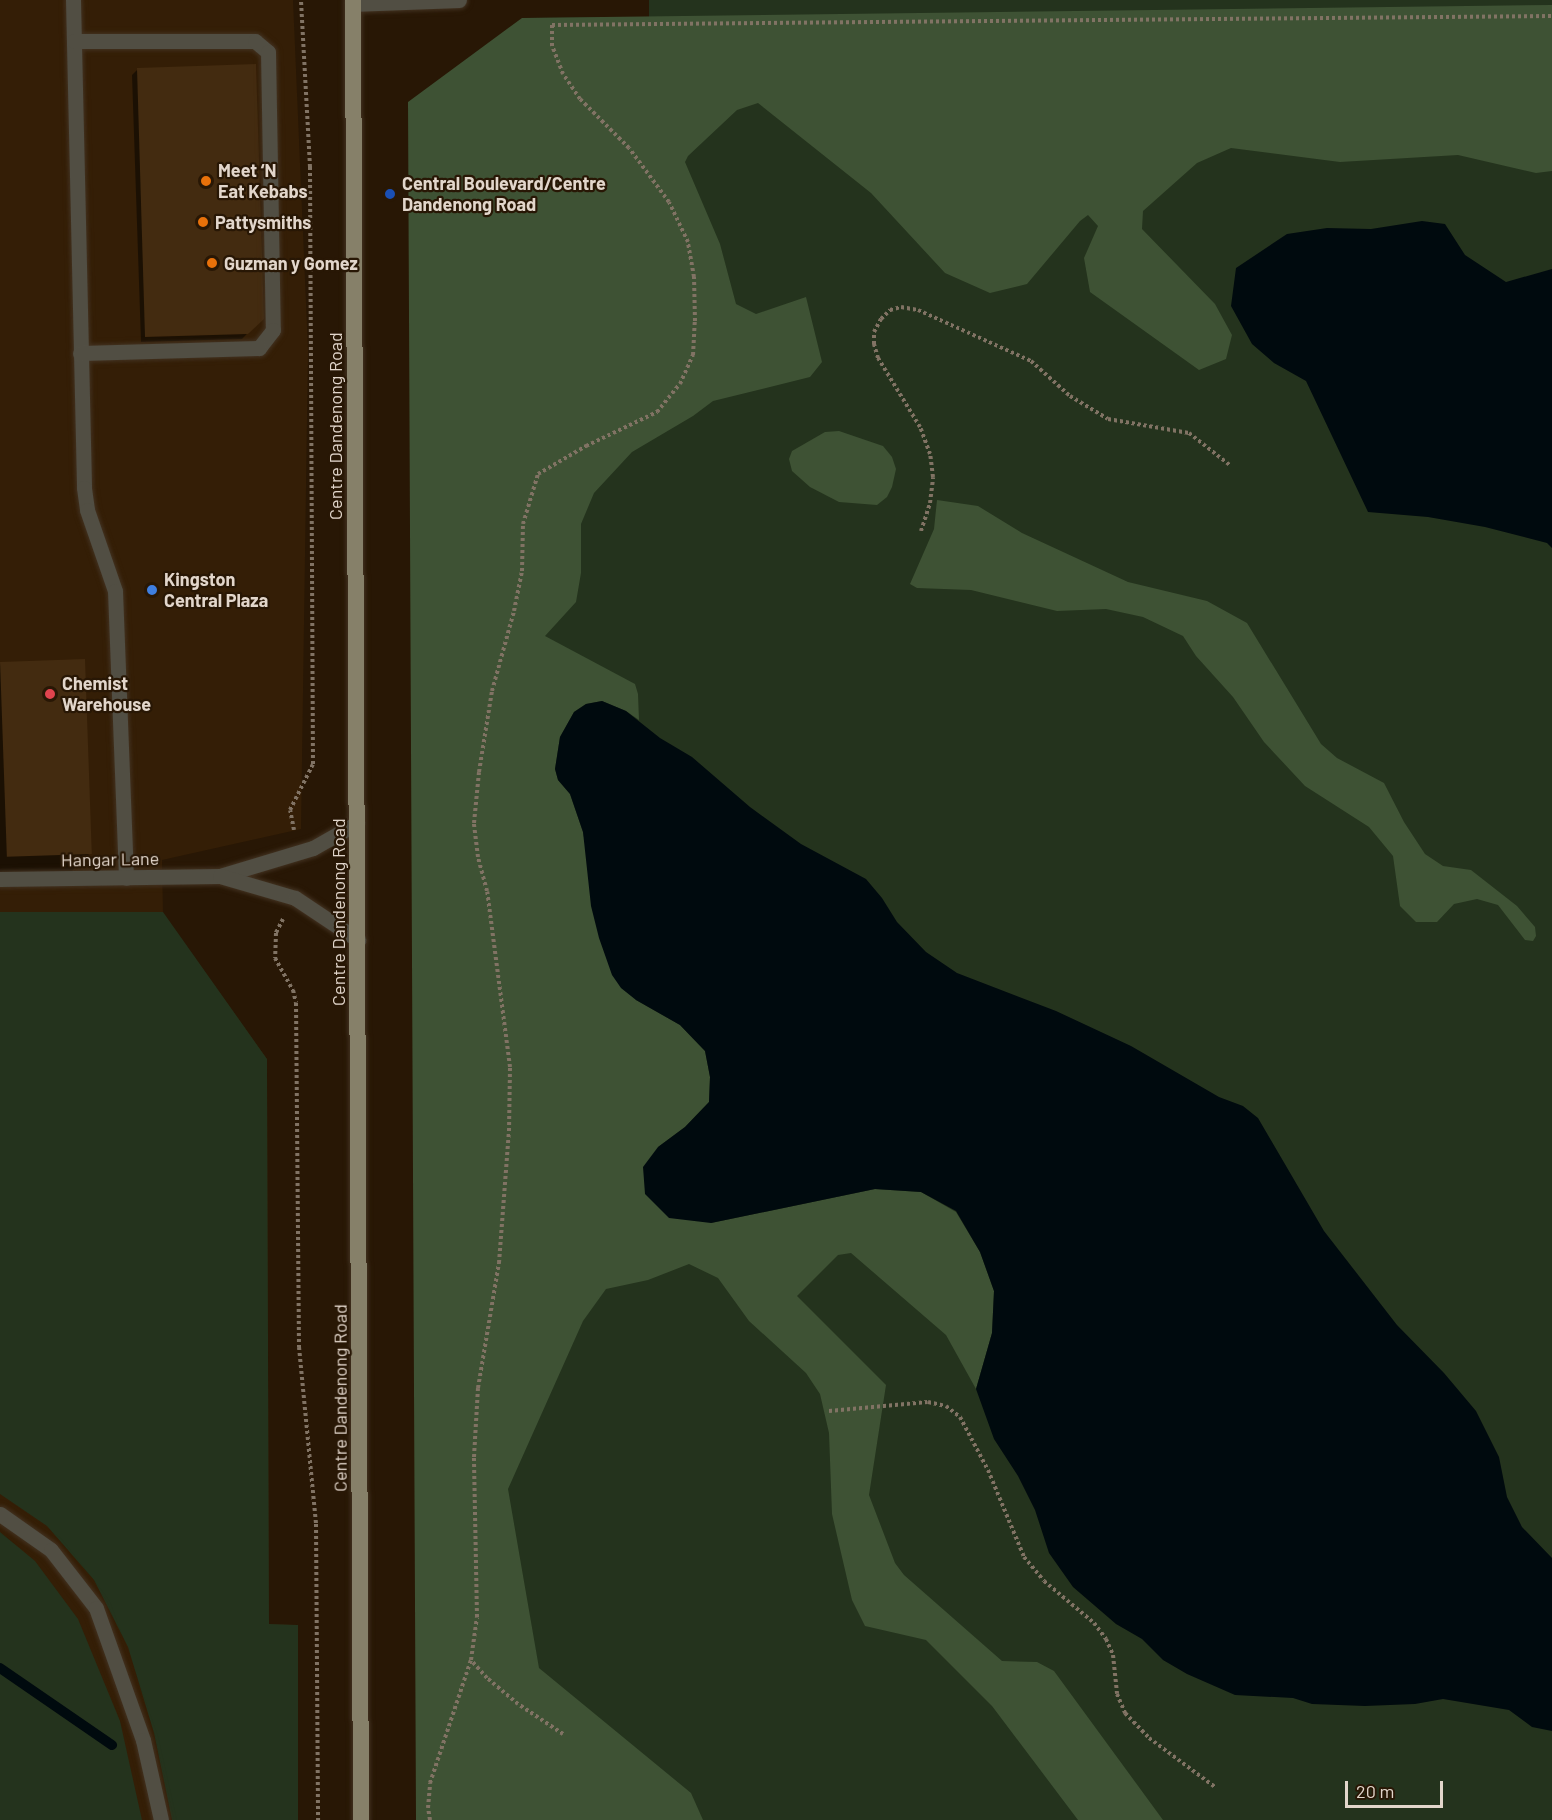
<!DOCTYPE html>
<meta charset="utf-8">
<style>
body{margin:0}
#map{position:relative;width:1552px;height:1820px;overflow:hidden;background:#281705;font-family:Barlow,sans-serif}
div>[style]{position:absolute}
.built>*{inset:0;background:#341e06}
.green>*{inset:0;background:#24331d}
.forest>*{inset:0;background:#3e5234}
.water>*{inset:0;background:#000a0e}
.shadow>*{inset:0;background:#0007}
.stream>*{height:10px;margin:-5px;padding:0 5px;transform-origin:5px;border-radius:5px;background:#000a0e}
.building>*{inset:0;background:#432b10;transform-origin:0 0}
.path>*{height:4px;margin-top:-2px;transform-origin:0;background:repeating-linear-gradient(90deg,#817364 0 3px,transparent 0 6px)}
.roads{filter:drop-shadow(0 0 2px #423221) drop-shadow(0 0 2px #423221)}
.service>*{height:15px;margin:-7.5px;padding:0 7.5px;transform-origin:7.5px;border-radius:7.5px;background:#514e43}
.primary>*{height:16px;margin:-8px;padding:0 8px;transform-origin:8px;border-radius:8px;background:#868069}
.dots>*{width:16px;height:16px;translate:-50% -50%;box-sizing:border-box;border:3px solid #281705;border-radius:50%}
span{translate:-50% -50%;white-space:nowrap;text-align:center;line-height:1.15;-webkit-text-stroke:4.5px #281705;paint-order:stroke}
.poi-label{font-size:18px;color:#e2d6cb;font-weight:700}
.left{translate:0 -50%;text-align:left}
.street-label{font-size:18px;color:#e2d6cb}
.scale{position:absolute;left:1345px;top:1781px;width:98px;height:27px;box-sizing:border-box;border:3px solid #e2d6cb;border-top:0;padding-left:8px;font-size:18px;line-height:21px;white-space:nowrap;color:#e2d6cb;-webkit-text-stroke:4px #281705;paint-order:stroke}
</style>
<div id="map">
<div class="built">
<div style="clip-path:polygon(0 0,293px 0,308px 350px,301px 829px,162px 860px,163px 913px,267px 1059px,269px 1624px,298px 1625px,298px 1820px,0 1820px)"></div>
</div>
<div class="green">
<div style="clip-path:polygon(649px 0,1552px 0,1552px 1820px,420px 1820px,522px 18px,649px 17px)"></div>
<div style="clip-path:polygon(0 912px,163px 912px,267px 1059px,269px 1624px,298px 1625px,298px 1820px,172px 1820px,154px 1733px,128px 1647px,94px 1580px,47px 1526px,0 1494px)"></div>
<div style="clip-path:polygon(0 1532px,35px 1561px,78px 1619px,120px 1721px,142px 1820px,0 1820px)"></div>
</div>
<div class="forest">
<div style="clip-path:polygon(1552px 5px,1552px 171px,1536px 173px,1458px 155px,1340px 162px,1231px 148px,1197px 163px,1143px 211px,1142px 229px,1215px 304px,1232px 335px,1226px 359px,1199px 370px,1090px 292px,1084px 258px,1098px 226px,1088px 215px,1080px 221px,1027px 284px,990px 293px,945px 273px,871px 193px,758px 103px,737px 110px,688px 156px,685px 162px,720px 244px,736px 304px,756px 314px,806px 297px,822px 362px,810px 377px,713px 401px,693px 416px,632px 452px,594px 493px,581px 524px,581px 573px,576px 602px,545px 636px,635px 684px,638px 694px,639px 720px,626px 711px,602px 701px,586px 704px,574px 712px,560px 737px,555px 769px,558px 780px,570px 794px,583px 832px,589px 865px,636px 1000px,680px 1025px,705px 1051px,710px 1077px,709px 1102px,685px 1127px,658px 1147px,711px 1223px,875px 1189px,921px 1192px,956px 1212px,980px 1252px,994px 1291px,992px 1333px,976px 1389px,946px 1335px,851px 1253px,838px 1255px,797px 1296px,886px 1385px,869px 1495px,895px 1563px,904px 1575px,1002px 1661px,1037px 1662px,1054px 1671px,1163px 1820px,1078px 1820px,992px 1706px,926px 1640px,865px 1626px,852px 1600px,832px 1514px,829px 1433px,820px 1394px,806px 1373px,749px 1321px,718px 1278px,689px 1264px,648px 1280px,606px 1289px,583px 1321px,508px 1489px,539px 1668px,691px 1793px,703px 1820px,416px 1820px,408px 102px,522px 18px)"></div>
<div style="clip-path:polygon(839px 431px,883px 446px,892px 457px,896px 469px,892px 487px,887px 497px,877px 505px,839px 502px,810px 487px,792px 471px,789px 459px,792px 451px,825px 432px)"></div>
<div style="clip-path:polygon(937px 500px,978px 506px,1022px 533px,1128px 582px,1207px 601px,1247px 623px,1321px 744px,1337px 758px,1384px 783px,1404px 822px,1425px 854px,1443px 866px,1471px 870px,1517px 906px,1535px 927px,1536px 936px,1533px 941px,1525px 940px,1498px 905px,1477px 899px,1454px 904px,1437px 922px,1416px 922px,1400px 906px,1393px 856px,1369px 827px,1305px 786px,1264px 742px,1233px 697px,1196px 656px,1183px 636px,1143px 617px,1106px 609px,1057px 611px,971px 590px,917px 588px,910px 584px,934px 529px)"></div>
</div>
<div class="water">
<div style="clip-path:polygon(1422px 221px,1445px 224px,1465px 255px,1506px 282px,1552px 269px,1552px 548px,1547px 543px,1485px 527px,1428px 517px,1368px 512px,1306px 381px,1274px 363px,1252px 344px,1231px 306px,1236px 268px,1287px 234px,1327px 228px,1371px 229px)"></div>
<div style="clip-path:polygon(602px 701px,626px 711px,660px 738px,692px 757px,750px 807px,801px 844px,866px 879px,882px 898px,897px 922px,926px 952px,957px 973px,1056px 1011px,1131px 1046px,1219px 1097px,1243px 1106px,1258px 1118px,1324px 1231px,1397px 1325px,1444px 1373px,1476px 1411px,1499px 1457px,1507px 1497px,1522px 1527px,1552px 1558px,1552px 1731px,1532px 1727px,1509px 1710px,1443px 1699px,1415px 1704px,1365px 1706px,1312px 1704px,1293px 1698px,1235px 1695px,1187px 1674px,1163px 1660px,1142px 1639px,1116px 1624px,1073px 1587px,1049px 1553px,1035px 1510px,1018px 1476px,994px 1439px,976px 1389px,992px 1333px,994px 1291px,980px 1252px,956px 1211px,921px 1192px,875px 1189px,711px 1223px,669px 1218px,645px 1194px,643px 1167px,658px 1147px,685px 1127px,709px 1102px,710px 1077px,705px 1051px,680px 1025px,636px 1000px,621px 988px,612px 975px,599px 938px,591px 906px,583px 832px,570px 794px,558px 780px,555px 769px,560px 737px,574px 712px,586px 704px)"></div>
</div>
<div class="shadow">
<div style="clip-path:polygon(137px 70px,262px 318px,242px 339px,141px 342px,132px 75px)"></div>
<div style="clip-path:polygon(0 663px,89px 854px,67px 876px,0 877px)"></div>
</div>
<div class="stream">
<div style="left:0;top:1668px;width:136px;rotate:34.5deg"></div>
</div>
<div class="building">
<div style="clip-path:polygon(256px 64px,264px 319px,248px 334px,145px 337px,137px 68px)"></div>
<div style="left:85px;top:659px;width:195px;height:85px;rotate:88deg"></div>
</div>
<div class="path">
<div style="left:921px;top:531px;width:29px;rotate:-72deg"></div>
<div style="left:930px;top:503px;width:26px;rotate:-83deg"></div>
<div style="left:933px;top:477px;width:23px;rotate:-97deg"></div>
<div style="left:930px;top:454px;width:29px;rotate:-110deg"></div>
<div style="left:920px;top:427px;width:81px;rotate:-121.3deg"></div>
<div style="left:878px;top:358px;width:15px;rotate:-106deg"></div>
<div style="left:874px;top:344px;width:12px;rotate:-90deg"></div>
<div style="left:874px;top:332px;width:15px;rotate:-62deg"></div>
<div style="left:881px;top:319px;width:13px;rotate:-45deg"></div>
<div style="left:890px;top:310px;width:11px;rotate:-15deg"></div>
<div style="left:901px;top:307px;width:17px;rotate:10deg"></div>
<div style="left:918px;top:310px;width:124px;rotate:24.3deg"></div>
<div style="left:1031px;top:361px;width:52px;rotate:41.9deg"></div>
<div style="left:1070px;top:396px;width:44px;rotate:31.2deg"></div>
<div style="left:1108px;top:419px;width:82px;rotate:9.8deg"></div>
<div style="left:1189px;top:433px;width:53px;rotate:38.2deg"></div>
<div style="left:294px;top:830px;width:20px;rotate:-101deg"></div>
<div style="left:290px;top:810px;width:51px;rotate:-63.4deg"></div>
<div style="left:313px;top:764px;width:597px;rotate:-90.29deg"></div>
<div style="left:310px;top:167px;width:167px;rotate:-93.1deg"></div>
<div style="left:283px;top:919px;width:16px;rotate:117deg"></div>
<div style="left:276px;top:933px;width:25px;rotate:92deg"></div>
<div style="left:275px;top:958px;width:37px;rotate:61deg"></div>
<div style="left:293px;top:990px;width:13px;rotate:77deg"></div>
<div style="left:296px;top:1003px;width:344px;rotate:89.5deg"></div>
<div style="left:299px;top:1347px;width:178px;rotate:84.5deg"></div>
<div style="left:316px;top:1524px;width:296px;rotate:89.6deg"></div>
<div style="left:829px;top:1411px;width:99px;rotate:-5.2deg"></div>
<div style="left:928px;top:1402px;width:18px;rotate:13deg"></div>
<div style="left:946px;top:1406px;width:18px;rotate:38deg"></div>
<div style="left:960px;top:1417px;width:60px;rotate:62.2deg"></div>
<div style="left:988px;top:1470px;width:94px;rotate:67.5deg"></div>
<div style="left:1024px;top:1557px;width:31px;rotate:50deg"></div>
<div style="left:1044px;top:1581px;width:65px;rotate:40deg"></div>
<div style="left:1094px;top:1623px;width:20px;rotate:53deg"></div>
<div style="left:1106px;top:1639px;width:17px;rotate:66deg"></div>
<div style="left:1113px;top:1655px;width:39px;rotate:84deg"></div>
<div style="left:1117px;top:1694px;width:21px;rotate:67deg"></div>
<div style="left:1125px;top:1713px;width:35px;rotate:46deg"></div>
<div style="left:1149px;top:1738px;width:82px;rotate:36.6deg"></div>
<div style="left:563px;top:1734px;width:54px;rotate:-146.3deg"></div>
<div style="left:518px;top:1704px;width:40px;rotate:-140deg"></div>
<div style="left:487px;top:1678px;width:24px;rotate:-132deg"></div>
<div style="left:471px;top:1660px;width:43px;rotate:-82.1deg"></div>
<div style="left:477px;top:1617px;width:160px;rotate:-91.1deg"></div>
<div style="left:474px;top:1457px;width:69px;rotate:-86.7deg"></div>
<div style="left:478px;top:1388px;width:127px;rotate:-80.5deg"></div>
<div style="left:499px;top:1263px;width:132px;rotate:-85.7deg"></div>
<div style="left:509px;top:1131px;width:64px;rotate:-89.1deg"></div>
<div style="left:510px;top:1067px;width:177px;rotate:-97.4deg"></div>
<div style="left:487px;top:891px;width:35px;rotate:-105deg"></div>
<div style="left:478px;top:857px;width:34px;rotate:-97deg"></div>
<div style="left:474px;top:823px;width:51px;rotate:-84.4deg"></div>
<div style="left:479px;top:772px;width:82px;rotate:-80.9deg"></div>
<div style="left:492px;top:691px;width:83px;rotate:-74.6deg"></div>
<div style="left:514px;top:611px;width:41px;rotate:-78.7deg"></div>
<div style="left:522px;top:571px;width:47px;rotate:-88.8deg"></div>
<div style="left:523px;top:524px;width:52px;rotate:-73.3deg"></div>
<div style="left:538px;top:474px;width:56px;rotate:-30.3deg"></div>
<div style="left:586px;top:446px;width:79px;rotate:-25.6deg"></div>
<div style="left:657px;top:412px;width:36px;rotate:-51deg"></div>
<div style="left:680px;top:384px;width:32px;rotate:-66deg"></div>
<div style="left:693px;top:355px;width:34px;rotate:-87deg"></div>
<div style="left:695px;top:321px;width:44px;rotate:-91.3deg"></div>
<div style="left:694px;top:277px;width:36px;rotate:-100deg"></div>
<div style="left:688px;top:242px;width:44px;rotate:-115.4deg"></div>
<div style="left:669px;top:202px;width:67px;rotate:-126.5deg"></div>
<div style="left:629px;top:148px;width:69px;rotate:-135deg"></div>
<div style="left:580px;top:99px;width:30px;rotate:-124deg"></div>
<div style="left:563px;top:74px;width:30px;rotate:-111deg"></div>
<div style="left:552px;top:46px;width:21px;rotate:-90deg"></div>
<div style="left:552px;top:25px;width:1000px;rotate:-0.52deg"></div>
<div style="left:430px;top:1820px;width:12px;rotate:-99deg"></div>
<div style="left:428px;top:1808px;width:25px;rotate:-85deg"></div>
<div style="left:430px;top:1783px;width:130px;rotate:-71.6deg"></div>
</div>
<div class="roads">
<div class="service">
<div style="left:73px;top:0;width:488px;rotate:88.7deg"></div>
<div style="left:84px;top:488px;width:22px;rotate:82deg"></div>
<div style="left:87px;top:510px;width:86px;rotate:70.9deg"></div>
<div style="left:115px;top:591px;width:287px;rotate:87.8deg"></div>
<div style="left:352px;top:4px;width:107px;rotate:-2.1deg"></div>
<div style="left:74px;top:41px;width:181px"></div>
<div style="left:255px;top:41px;width:17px;rotate:40deg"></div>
<div style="left:268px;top:52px;width:278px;rotate:89deg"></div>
<div style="left:273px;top:330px;width:23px;rotate:128deg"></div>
<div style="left:259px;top:348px;width:179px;rotate:178.4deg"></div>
<div style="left:220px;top:876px;width:97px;rotate:-16.8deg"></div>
<div style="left:313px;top:848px;width:51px;rotate:-29.6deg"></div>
<div style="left:0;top:879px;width:220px;rotate:-0.8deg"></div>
<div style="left:220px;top:876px;width:78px;rotate:16.3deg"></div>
<div style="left:295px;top:898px;width:76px;rotate:33.7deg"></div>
<div style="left:0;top:1514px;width:62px;rotate:35.2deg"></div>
<div style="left:51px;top:1550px;width:73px;rotate:52.2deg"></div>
<div style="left:96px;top:1608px;width:140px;rotate:70.4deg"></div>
<div style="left:143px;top:1740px;width:82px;rotate:77.3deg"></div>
</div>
<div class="primary">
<div style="left:353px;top:0;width:1820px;rotate:89.75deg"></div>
</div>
</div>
<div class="dots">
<div style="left:206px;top:181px;background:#e8710a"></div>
<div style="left:390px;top:194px;background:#1a4fb4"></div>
<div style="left:203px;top:222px;background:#e8710a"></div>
<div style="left:212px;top:263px;background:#e8710a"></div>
<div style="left:152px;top:590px;background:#3f7fe0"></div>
<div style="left:50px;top:694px;background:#e0444e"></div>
</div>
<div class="poi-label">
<span class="left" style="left:218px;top:181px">Meet ‘N<br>Eat Kebabs</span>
<span class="left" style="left:402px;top:194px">Central Boulevard/Centre<br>Dandenong Road</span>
<span class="left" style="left:215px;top:222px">Pattysmiths</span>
<span class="left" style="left:224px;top:263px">Guzman y Gomez</span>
<span class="left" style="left:164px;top:590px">Kingston<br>Central Plaza</span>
<span class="left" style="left:62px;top:694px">Chemist<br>Warehouse</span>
</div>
<div class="street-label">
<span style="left:335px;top:426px;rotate:-90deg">Centre Dandenong Road</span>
<span style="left:110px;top:859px;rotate:-1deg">Hangar Lane</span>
<span style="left:338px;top:912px;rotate:-90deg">Centre Dandenong Road</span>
<span style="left:340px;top:1398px;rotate:-90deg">Centre Dandenong Road</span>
</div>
<div class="scale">20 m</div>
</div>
